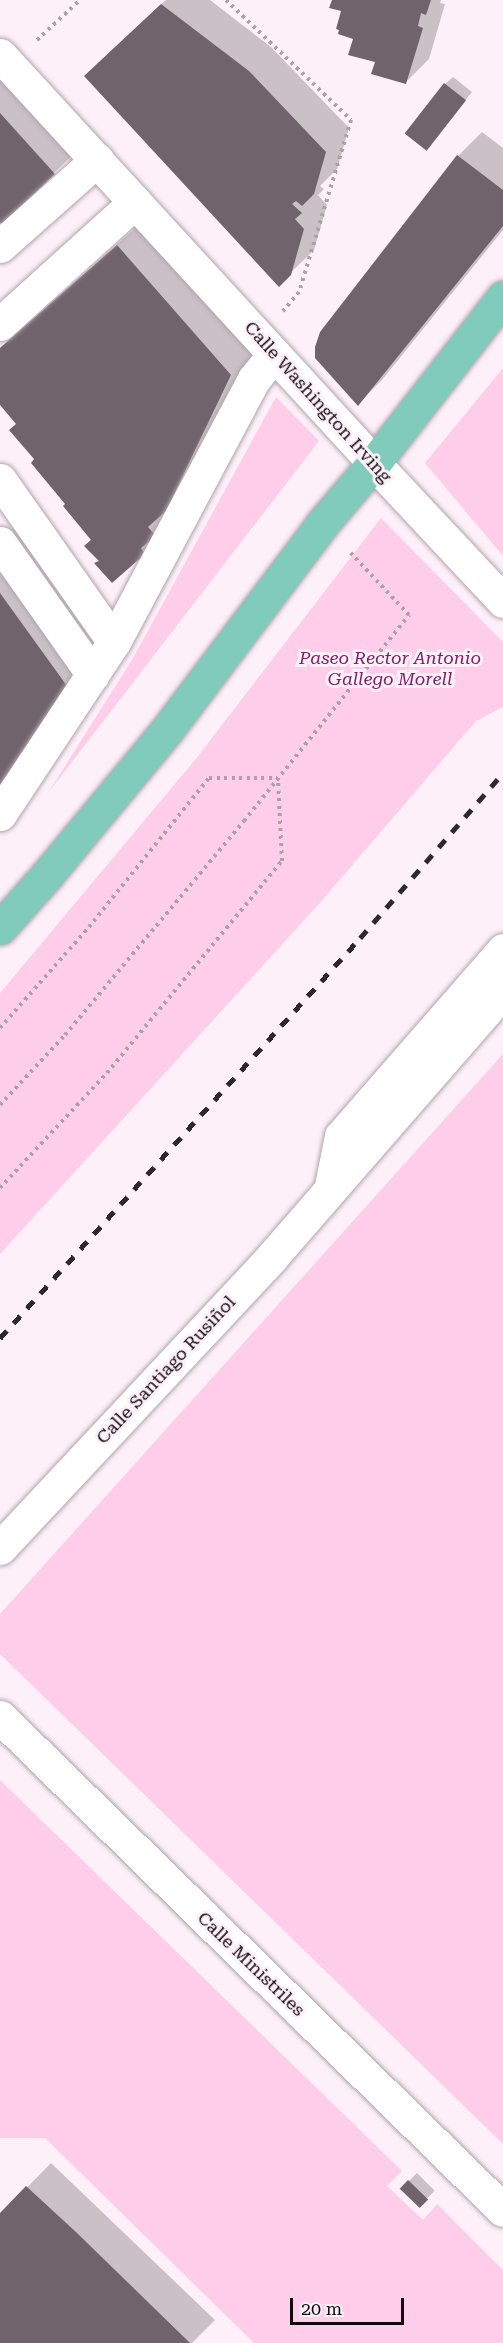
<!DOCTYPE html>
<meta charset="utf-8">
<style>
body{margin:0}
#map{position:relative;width:503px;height:2343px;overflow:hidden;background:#fdf0f8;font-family:"Roboto Serif",serif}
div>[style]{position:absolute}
.green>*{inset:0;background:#fdcdea}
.shadow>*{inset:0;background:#0003;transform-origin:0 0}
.building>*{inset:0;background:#71636c;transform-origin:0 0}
.path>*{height:4px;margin-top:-2px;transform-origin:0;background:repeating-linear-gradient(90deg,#aba1a7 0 3px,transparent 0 7.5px)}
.roads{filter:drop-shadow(0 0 2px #b2a3ac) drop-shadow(0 0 2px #b2a3ac)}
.minor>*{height:33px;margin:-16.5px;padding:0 16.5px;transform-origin:16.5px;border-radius:16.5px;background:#fff}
.major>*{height:33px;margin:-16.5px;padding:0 16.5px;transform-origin:16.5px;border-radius:16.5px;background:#81cbbd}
.rail>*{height:4.5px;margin-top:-2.25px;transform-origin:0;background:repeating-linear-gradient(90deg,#2e282c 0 10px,transparent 0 20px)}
span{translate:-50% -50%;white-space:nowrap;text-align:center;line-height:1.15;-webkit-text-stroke:6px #fdf0f8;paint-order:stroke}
.street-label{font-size:18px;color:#100b0e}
.park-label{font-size:18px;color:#812067;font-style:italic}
.scale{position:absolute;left:290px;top:2298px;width:114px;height:27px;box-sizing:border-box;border:3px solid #100b0e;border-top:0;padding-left:8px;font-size:18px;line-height:21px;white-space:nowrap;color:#100b0e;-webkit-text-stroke:4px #fdf0f8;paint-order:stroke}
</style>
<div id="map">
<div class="green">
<div style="clip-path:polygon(503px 368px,503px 556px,425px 463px)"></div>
<div style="clip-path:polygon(276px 397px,319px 441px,48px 793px,133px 658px)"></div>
<div style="clip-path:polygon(381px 518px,503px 642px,503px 707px,476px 721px,318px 905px,0 1254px,0 993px,195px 760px)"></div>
<div style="clip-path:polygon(503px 1054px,503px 2144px,0 1654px,0 1614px)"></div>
<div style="clip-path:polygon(0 1780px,402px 2171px,387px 2186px,423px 2220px,437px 2204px,503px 2270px,503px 2343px,254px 2343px,45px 2138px,0 2138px)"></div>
</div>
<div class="shadow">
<div style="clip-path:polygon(166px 0,210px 0,272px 48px,349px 128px,337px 169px,320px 186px,324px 189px,318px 195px,327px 205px,314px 250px,279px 284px,109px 53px)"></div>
<div style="clip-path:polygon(332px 0,441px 0,440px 3px,445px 4px,429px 59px,405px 83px,355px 38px,343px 10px)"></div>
<div style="clip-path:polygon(0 64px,78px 150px,2px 222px,0 221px)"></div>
<div style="clip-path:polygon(453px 77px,472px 92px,426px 148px,445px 84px)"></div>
<div style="clip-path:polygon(482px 132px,503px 148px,503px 230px,382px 380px,358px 404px,322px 333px,458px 156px)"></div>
<div style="clip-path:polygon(141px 223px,254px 351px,189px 486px,144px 553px,96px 563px,100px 560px,93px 539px,37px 459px,18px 423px,0 403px,0 348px)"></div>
<div style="clip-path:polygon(0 536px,89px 662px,0 795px)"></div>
<div style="clip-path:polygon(51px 2163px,215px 2320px,192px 2343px,0 2343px,0 2215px)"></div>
<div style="left:417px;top:2173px;width:25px;height:22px;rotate:45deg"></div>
</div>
<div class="building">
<div style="clip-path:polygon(332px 0,431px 0,426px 15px,421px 13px,418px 26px,423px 28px,406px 84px,371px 74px,375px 62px,348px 55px,353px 39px,338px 34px,339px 30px,336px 29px,341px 11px,329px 8px)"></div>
<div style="clip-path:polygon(161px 4px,249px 71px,326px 152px,314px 194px,302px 206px,296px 201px,292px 204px,302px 213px,295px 219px,304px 229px,291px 275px,279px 287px,84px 76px)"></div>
<div style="left:444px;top:83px;width:28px;height:64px;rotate:38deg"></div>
<div style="clip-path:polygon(0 113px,55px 174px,2px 224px,0 223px)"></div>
<div style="clip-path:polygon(457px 155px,503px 190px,503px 226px,358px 406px,315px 358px,315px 347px,320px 332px)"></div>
<div style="clip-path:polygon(117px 245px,231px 375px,166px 511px,148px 527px,156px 536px,141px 548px,145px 554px,112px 583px,94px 563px,99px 561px,84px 546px,91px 540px,63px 506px,65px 504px,31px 463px,34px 459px,9px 430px,16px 424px,0 405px,0 348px)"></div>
<div style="clip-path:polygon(0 593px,67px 686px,0 785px)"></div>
<div style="left:408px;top:2180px;width:28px;height:12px;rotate:44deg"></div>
<div style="clip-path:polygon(26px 2186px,77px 2233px,190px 2343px,0 2343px,0 2213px)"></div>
</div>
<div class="path">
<div style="left:226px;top:0;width:173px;rotate:43.8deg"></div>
<div style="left:351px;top:120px;width:180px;rotate:106.8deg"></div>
<div style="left:299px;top:292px;width:25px;rotate:130deg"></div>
<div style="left:37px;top:40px;width:59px;rotate:-42.9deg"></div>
<div style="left:0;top:1028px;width:135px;rotate:-48.6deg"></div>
<div style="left:89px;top:927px;width:191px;rotate:-51.2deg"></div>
<div style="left:209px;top:778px;width:68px"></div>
<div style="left:0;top:1105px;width:96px;rotate:-47.1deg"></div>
<div style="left:65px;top:1035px;width:279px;rotate:-50.1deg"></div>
<div style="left:244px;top:821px;width:264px;rotate:-51.3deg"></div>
<div style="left:409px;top:615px;width:88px;rotate:-133.2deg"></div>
<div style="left:0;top:1188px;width:157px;rotate:-47.1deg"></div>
<div style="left:107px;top:1073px;width:275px;rotate:-50.5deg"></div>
<div style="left:282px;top:861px;width:82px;rotate:-92.8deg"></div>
</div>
<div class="roads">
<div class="minor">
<div style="left:0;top:55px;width:553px;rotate:47.49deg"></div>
<div style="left:374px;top:463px;width:189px;rotate:46.9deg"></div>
<div style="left:0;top:246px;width:130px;rotate:-41.6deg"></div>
<div style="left:0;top:324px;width:182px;rotate:-42.1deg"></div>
<div style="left:0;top:480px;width:198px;rotate:54.9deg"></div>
<div style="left:0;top:543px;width:161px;rotate:54.8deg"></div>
<div style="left:0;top:814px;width:206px;rotate:-56.5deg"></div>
<div style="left:114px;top:642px;width:298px;rotate:-62deg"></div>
<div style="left:254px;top:379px;width:32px;rotate:-51deg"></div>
<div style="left:331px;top:1186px;width:51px;rotate:-78.7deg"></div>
<div style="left:341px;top:1136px;width:247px;rotate:-48.9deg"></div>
<div style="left:0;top:1548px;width:397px;rotate:-46.9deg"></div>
<div style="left:271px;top:1258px;width:354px;rotate:-49deg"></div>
<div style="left:0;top:1717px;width:704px;rotate:44.42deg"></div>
</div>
<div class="major">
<div style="left:0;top:928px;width:71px;rotate:-48.4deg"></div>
<div style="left:47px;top:875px;width:188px;rotate:-50.4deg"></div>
<div style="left:167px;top:730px;width:258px;rotate:-53deg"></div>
<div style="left:322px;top:524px;width:80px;rotate:-49.6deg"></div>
<div style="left:374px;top:463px;width:210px;rotate:-52.1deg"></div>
</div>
</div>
<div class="rail">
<div style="left:0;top:1338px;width:538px;rotate:-48.01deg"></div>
<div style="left:360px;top:938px;width:218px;rotate:-49.1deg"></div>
</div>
<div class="street-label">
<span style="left:318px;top:402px;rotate:48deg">Calle Washington Irving</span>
<span style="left:166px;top:1370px;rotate:-47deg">Calle Santiago Rusiñol</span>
<span style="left:251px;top:1964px;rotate:44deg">Calle Ministriles</span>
</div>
<div class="park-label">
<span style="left:390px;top:669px">Paseo Rector Antonio<br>Gallego Morell</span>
</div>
<div class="scale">20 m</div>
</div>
